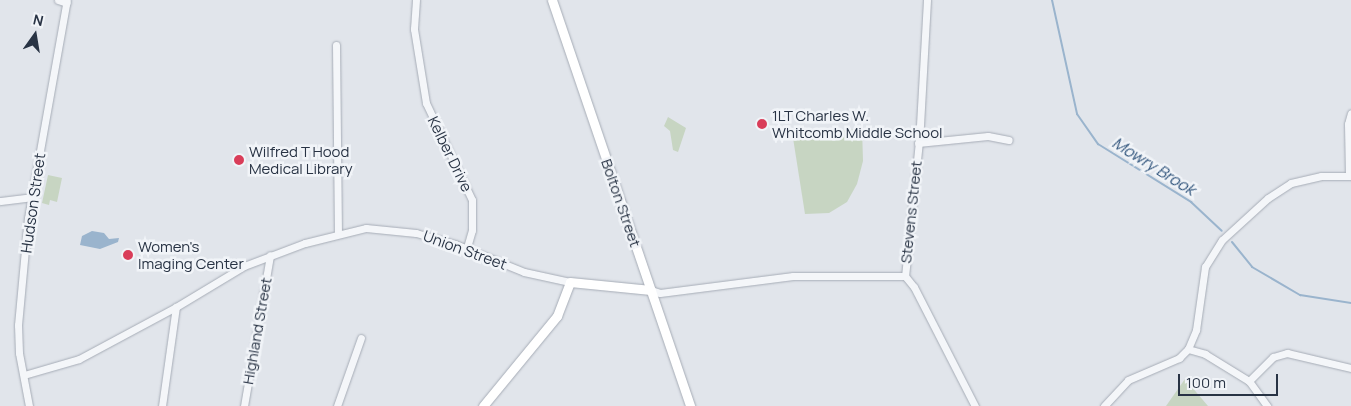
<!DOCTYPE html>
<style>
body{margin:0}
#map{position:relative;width:1351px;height:406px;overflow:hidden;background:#e1e5eb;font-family:Manrope,sans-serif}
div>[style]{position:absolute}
.green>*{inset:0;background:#c7d5c2}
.water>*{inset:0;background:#9ab4cd}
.stream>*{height:2px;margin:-1px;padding:0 1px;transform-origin:1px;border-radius:1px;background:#9ab4cd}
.roads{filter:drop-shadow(0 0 1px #a6acb6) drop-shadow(0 0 1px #a6acb6)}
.minor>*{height:7px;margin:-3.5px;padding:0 3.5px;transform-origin:3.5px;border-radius:3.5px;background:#f4f6f9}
.major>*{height:9px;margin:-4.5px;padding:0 4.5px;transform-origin:4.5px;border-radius:4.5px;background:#fff}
.dots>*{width:14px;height:14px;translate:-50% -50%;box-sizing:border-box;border:2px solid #f1f4f8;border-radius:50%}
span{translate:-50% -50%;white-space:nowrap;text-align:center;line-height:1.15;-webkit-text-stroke:5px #f1f4f8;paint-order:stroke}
.poi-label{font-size:15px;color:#283344}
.left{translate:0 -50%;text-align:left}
.street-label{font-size:15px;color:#283344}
.water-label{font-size:16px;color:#2f537b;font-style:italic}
.north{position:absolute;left:10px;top:10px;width:50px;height:50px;-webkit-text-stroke:4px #f1f4f8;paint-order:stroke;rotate:13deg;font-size:14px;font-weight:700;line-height:20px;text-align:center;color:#283344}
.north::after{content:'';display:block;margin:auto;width:18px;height:22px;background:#283344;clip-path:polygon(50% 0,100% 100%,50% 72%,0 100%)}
.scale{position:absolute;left:1178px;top:374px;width:100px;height:22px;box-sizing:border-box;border:2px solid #283344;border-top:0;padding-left:6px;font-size:15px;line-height:18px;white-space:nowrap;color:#283344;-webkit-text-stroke:4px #f1f4f8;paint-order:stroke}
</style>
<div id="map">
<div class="green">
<div style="clip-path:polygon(668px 117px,686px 128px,678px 152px,673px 150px,670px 131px,664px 126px)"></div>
<div style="clip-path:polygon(862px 128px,863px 161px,857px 184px,847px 202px,829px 213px,805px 214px,793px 138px)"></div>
<div style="clip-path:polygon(48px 175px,62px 178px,57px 202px,50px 200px,49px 205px,42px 203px)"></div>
<div style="clip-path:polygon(1185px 379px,1208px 406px,1166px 406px)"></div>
</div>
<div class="water">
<div style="clip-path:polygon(92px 231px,104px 233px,109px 239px,119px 238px,118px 242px,100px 249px,80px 245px,82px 236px)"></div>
</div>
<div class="stream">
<div style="left:1052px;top:0;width:117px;rotate:77.6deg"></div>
<div style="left:1077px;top:114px;width:37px;rotate:55deg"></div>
<div style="left:1098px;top:144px;width:110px;rotate:31.9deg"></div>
<div style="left:1191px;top:202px;width:42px;rotate:43.1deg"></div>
<div style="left:1232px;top:242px;width:32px;rotate:51deg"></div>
<div style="left:1252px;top:267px;width:56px;rotate:30.3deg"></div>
<div style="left:1300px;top:295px;width:52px;rotate:8.9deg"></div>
</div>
<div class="roads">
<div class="minor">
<div style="left:58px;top:0;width:9px;rotate:18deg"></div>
<div style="left:416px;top:0;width:29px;rotate:94deg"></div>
<div style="left:414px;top:29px;width:75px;rotate:80.8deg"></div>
<div style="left:426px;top:103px;width:107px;rotate:64.6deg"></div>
<div style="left:472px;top:200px;width:30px;rotate:90deg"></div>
<div style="left:472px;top:230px;width:19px;rotate:106deg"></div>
<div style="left:927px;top:0;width:141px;rotate:93.2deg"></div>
<div style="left:919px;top:141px;width:136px;rotate:95.9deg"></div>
<div style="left:905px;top:276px;width:14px;rotate:51deg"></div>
<div style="left:914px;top:287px;width:134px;rotate:62.9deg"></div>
<div style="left:336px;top:45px;width:188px;rotate:89.4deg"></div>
<div style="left:918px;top:143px;width:70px;rotate:-5.7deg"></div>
<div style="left:988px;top:136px;width:21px;rotate:11deg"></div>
<div style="left:1349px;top:176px;width:52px;rotate:-91.1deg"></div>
<div style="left:1348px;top:124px;width:11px;rotate:-75deg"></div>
<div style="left:0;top:201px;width:32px;rotate:-7deg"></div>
<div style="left:651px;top:290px;width:9px;rotate:18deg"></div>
<div style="left:660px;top:293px;width:134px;rotate:-7.3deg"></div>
<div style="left:793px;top:276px;width:112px"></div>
<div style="left:1188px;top:349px;width:21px;rotate:-67deg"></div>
<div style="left:1196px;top:330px;width:64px;rotate:-81.9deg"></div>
<div style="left:1205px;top:267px;width:32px;rotate:-58deg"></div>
<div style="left:1222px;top:240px;width:62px;rotate:-42.4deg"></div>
<div style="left:1268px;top:198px;width:27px;rotate:-33deg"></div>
<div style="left:1291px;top:183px;width:31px;rotate:-13deg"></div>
<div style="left:1321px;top:176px;width:30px"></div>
<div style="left:24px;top:375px;width:57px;rotate:-16.2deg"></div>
<div style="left:79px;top:359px;width:110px;rotate:-28.2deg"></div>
<div style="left:176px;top:307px;width:79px;rotate:-31.1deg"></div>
<div style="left:244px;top:266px;width:65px;rotate:-20.7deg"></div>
<div style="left:305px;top:243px;width:63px;rotate:-13.8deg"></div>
<div style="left:366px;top:228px;width:50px;rotate:5.7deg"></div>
<div style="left:416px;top:233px;width:41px;rotate:15.8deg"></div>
<div style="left:455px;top:244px;width:74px;rotate:22.1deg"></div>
<div style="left:524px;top:272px;width:47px;rotate:12.3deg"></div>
<div style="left:1249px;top:381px;width:34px;rotate:-45deg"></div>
<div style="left:1273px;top:357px;width:15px;rotate:-16deg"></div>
<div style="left:1287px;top:353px;width:66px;rotate:13.2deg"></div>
<div style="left:29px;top:406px;width:54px;rotate:-100.7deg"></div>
<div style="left:19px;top:353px;width:28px;rotate:-92deg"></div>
<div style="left:18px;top:325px;width:107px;rotate:-84.7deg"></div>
<div style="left:28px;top:218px;width:221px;rotate:-79.9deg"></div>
<div style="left:162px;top:406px;width:100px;rotate:-82deg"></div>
<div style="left:244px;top:406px;width:153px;rotate:-80.2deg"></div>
<div style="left:337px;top:406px;width:72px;rotate:-70.6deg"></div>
<div style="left:1104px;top:406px;width:35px;rotate:-47deg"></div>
<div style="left:1128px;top:380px;width:56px;rotate:-23.3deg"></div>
<div style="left:1179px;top:358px;width:13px;rotate:-45deg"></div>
<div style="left:1188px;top:349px;width:18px;rotate:16deg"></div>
<div style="left:1205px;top:354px;width:52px;rotate:31.5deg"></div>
<div style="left:1249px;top:381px;width:31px;rotate:54deg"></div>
</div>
<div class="major">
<div style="left:552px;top:0;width:429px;rotate:71.2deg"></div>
<div style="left:483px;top:406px;width:117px;rotate:-50.6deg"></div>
<div style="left:557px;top:316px;width:36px;rotate:-69deg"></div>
<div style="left:570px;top:282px;width:81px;rotate:5.6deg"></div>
</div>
</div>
<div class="dots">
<div style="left:762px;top:124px;background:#d93d59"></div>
<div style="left:239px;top:160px;background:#d93d59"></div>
<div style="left:128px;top:255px;background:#d93d59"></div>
</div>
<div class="poi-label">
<span class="left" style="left:772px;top:124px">1LT Charles W.<br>Whitcomb Middle School</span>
<span class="left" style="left:249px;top:160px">Wilfred T Hood<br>Medical Library</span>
<span class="left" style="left:138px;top:255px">Women's<br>Imaging Center</span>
</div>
<div class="street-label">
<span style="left:450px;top:154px;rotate:64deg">Kelber Drive</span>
<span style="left:33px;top:203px;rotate:-82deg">Hudson Street</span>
<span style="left:621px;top:203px;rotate:71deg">Bolton Street</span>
<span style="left:911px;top:212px;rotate:-84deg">Stevens Street</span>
<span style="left:465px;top:250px;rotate:20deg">Union Street</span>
<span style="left:257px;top:331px;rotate:-80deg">Highland Street</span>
</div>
<div class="water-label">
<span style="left:1154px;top:166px;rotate:32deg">Mowry Brook</span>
</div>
<div class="north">N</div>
<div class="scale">100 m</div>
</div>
